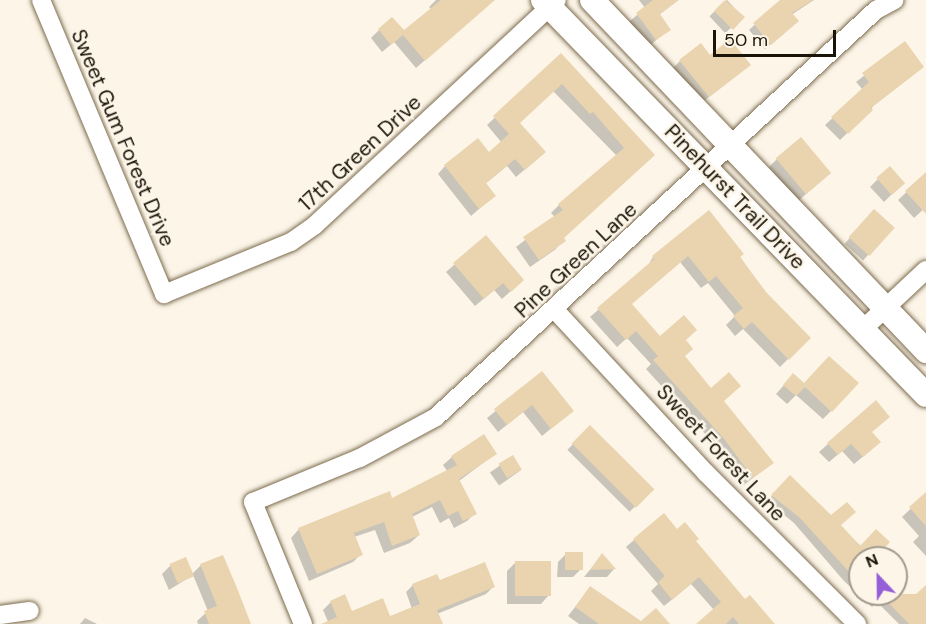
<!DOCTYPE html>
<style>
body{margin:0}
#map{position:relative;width:926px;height:624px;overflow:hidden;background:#fcf5e8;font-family:"DM Sans",sans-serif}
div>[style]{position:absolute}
.shadow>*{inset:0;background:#0003;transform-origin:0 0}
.building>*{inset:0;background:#e9d4af;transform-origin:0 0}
.roads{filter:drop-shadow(0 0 2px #7d6c4f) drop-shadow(0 0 2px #7d6c4f)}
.street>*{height:18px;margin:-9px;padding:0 9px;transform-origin:9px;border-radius:9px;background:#fff}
.secondary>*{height:24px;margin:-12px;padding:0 12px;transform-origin:12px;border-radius:12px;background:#fff}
span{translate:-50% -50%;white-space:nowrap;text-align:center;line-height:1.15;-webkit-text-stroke:5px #fcf5e8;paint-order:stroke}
.street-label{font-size:21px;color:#1a1408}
.north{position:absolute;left:848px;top:546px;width:60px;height:60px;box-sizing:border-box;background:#fcf5e8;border:2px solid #a29b8e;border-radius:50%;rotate:338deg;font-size:16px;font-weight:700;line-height:24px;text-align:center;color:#1a1408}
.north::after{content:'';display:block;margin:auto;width:21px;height:27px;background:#955fd8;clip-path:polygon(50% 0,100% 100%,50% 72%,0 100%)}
.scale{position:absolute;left:713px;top:30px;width:123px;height:27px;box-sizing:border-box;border:3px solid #1a1408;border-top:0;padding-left:8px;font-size:18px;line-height:21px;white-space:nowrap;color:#1a1408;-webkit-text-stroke:4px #fcf5e8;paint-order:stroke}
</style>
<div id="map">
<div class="shadow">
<div style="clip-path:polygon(436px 0,493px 0,416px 68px,394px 42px,382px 52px,371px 38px,379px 30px,403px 32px,431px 9px,429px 7px)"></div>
<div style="clip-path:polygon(639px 0,678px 0,659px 15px,669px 29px,647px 48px,629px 22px,645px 8px)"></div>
<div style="left:727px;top:0;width:23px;height:24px;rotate:47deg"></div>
<div style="clip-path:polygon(782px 0,814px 0,791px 15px,791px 26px,765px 49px,749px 30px)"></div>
<div style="clip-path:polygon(905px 43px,871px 110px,840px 140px,825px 125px,863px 90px,856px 82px)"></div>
<div style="clip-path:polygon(561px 55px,653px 155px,562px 238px,556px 249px,530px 267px,516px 247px,555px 217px,551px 213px,559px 205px,617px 156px,553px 91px,518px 123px,536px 160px,516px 177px,507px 166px,485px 184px,494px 196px,471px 216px,438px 174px,445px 166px,489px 154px,502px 143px,487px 125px)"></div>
<div style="clip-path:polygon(680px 61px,740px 73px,700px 104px,672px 69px)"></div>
<div style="clip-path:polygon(777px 159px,821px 181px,798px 201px,769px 167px)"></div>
<div style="clip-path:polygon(926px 174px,926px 207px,914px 218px,898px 200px)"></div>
<div style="clip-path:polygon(878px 179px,895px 191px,884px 202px,870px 187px)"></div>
<div style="left:874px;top:211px;width:25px;height:44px;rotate:42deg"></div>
<div style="clip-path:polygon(709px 212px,765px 293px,809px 338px,780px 367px,743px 329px,735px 336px,726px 325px,735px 316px,708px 283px,701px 288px,680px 262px,630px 304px,659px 338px,684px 341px,683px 357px,772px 463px,744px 485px,718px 448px,646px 369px,651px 364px,627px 338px,617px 347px,590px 317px,647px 267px,653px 257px)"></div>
<div style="clip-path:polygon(486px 237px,514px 288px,502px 299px,494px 290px,475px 306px,446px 272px)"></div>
<div style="clip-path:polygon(542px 373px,572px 411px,542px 436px,523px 412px,498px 432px,487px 418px)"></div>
<div style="clip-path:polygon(793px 375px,831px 411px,823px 419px,796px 395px,787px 404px,776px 394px)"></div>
<div style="left:590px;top:427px;width:88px;height:32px;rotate:45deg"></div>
<div style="clip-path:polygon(871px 432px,871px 450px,854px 464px,842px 451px,829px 462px,819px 452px,828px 444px)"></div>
<div style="clip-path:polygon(495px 454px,459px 481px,475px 513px,467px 521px,454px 528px,449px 518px,440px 523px,432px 507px,412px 517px,419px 535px,410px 543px,384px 553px,375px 530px,354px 537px,361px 554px,353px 562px,309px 581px,291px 538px,299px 529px,391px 500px,448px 472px,443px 465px,452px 457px)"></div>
<div style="left:512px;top:457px;width:16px;height:27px;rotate:55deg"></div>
<div style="clip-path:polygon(790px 477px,873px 558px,860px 558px,860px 594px,896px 594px,896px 588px,911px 602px,926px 587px,926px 624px,899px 624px,877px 602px,872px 607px,844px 581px,794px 523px,767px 501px)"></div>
<div style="clip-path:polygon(926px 494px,926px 556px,913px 542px,919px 536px,902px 517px)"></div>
<div style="clip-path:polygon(677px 531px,694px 541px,745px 602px,773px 624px,698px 624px,714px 610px,691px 584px,664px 606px,651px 591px,658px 584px,626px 547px,634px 540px)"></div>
<div style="clip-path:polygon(566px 554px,581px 569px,573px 577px,557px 577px,558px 562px)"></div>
<div style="clip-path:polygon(602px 555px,614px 569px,607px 577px,584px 577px)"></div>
<div style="clip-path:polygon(516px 562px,549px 595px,541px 604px,507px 604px,507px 571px)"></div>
<div style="clip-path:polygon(201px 565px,250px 624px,198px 624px,197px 621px,208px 611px,193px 575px,169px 590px,162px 574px,170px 566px,192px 574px)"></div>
<div style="clip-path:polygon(439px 582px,494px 586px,486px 594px,437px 614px,440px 624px,329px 624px,323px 610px,331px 602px,352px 613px,390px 618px,412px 609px,406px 592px,413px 585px)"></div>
<div style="clip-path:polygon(590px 588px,614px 624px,579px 624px,568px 616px)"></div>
<div style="clip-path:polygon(85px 618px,97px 624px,80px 624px)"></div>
</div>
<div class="building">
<div style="clip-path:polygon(441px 0,495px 0,425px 61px,403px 35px,391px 45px,378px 29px,392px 17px,404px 30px)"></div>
<div style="clip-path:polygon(653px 0,679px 0,660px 14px,671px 30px,656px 40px,636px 13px)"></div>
<div style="clip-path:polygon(725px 0,745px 17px,733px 30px,714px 11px)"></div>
<div style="clip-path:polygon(780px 0,813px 0,792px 13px,799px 21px,771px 45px,753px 23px)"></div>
<div style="clip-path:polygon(730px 39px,751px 65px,709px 97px,679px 60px,701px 43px,710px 55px)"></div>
<div style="clip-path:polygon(905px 41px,924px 67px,871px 108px,873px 110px,848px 134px,831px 117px,869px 82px,862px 73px)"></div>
<div style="clip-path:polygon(561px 53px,655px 155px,564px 238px,566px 241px,539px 260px,523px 237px,563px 210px,558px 204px,624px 148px,593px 112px,590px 114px,562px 84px,520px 123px,546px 152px,525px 170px,515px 159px,486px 183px,496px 196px,479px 209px,444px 165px,478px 138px,489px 152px,509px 134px,493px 116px)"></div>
<div style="left:801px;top:137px;width:47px;height:33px;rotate:50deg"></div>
<div style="left:890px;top:166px;width:23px;height:18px;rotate:49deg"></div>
<div style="clip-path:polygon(926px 172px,926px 214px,905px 191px)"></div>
<div style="left:874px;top:209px;width:28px;height:38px;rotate:42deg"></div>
<div style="clip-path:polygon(709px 210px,744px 254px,740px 257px,766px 292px,811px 338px,789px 360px,752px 322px,744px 329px,733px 316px,743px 308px,716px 276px,709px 282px,688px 256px,632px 304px,660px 336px,684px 315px,697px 330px,686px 340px,693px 349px,685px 356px,711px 388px,729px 372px,741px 386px,724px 401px,774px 463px,753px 478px,725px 440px,653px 360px,658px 356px,636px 331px,626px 340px,597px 308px,654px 259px,652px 256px)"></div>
<div style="clip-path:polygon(486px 235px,524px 280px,511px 292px,503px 283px,484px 299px,453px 263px)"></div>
<div style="clip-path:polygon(829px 356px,859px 383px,832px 412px,805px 387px,796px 396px,783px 385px,793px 373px,804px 383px)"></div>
<div style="clip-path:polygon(542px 371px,574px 411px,551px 429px,532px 405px,507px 425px,494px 409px)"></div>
<div style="clip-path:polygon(876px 400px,890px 417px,872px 432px,881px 442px,863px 457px,851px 444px,838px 455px,827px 443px)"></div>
<div style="left:590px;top:425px;width:91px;height:26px;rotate:45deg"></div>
<div style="clip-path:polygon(484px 434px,497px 454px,459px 479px,477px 514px,463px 521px,458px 511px,448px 516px,440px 500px,412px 514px,420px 535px,392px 546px,384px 522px,354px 533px,363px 555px,317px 574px,298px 528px,390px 491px,392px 498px,457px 465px,451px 456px)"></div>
<div style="left:513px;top:455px;width:17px;height:17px;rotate:59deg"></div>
<div style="clip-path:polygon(790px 475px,831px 515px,847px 502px,856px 512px,841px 525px,860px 546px,876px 529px,890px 542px,875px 558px,860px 558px,860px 584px,800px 518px,771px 495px)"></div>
<div style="clip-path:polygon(926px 492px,926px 526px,909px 507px)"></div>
<div style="clip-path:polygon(664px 513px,677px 529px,685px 522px,699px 539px,696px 541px,745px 599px,750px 595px,775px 624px,739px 624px,733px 617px,726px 624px,696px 624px,721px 602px,699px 577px,672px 600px,658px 582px,665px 576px,633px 539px)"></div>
<div style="left:565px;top:552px;width:18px;height:18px"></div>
<div style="clip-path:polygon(602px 553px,616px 569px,590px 570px)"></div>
<div style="clip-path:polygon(223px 555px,237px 588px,251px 624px,209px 624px,204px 611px,217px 606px,200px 564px)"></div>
<div style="left:186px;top:557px;width:21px;height:18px;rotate:67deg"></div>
<div style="left:515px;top:561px;width:36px;height:35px"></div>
<div style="clip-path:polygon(485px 562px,495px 587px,437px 610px,443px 624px,321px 624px,337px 617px,330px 601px,345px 594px,352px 611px,383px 598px,390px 616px,420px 604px,412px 584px,437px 574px,440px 580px)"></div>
<div style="clip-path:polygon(926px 585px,926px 624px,909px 624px,880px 594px,916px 594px)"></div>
<div style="clip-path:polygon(590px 586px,641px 621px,656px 608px,670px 624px,599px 624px,575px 607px)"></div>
</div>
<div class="roads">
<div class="street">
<div style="left:41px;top:0;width:319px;rotate:67.3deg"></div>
<div style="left:164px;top:294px;width:137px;rotate:-22.3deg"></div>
<div style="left:291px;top:242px;width:29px;rotate:-35deg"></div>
<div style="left:315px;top:225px;width:330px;rotate:-42.9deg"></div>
<div style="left:555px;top:310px;width:222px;rotate:47.2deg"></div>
<div style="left:706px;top:473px;width:214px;rotate:45deg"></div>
<div style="left:862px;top:330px;width:88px;rotate:-43.2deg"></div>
<div style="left:0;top:615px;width:30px;rotate:-8deg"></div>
<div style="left:303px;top:624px;width:132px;rotate:-112.3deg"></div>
<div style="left:253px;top:502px;width:116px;rotate:-22.4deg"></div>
<div style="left:360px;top:458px;width:86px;rotate:-28.3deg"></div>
<div style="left:436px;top:417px;width:599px;rotate:-42.77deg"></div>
<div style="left:876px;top:10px;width:21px;rotate:-28deg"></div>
</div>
<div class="secondary">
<div style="left:543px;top:0;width:550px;rotate:45.88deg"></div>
<div style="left:592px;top:0;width:485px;rotate:46.4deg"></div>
</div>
</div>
<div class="street-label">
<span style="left:123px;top:138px;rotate:67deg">Sweet Gum Forest Drive</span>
<span style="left:360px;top:153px;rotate:-43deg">17th Green Drive</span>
<span style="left:735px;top:197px;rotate:46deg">Pinehurst Trail Drive</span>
<span style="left:576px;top:260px;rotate:-43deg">Pine Green Lane</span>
<span style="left:721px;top:453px;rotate:47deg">Sweet Forest Lane</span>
</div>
<div class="north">N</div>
<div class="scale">50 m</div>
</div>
